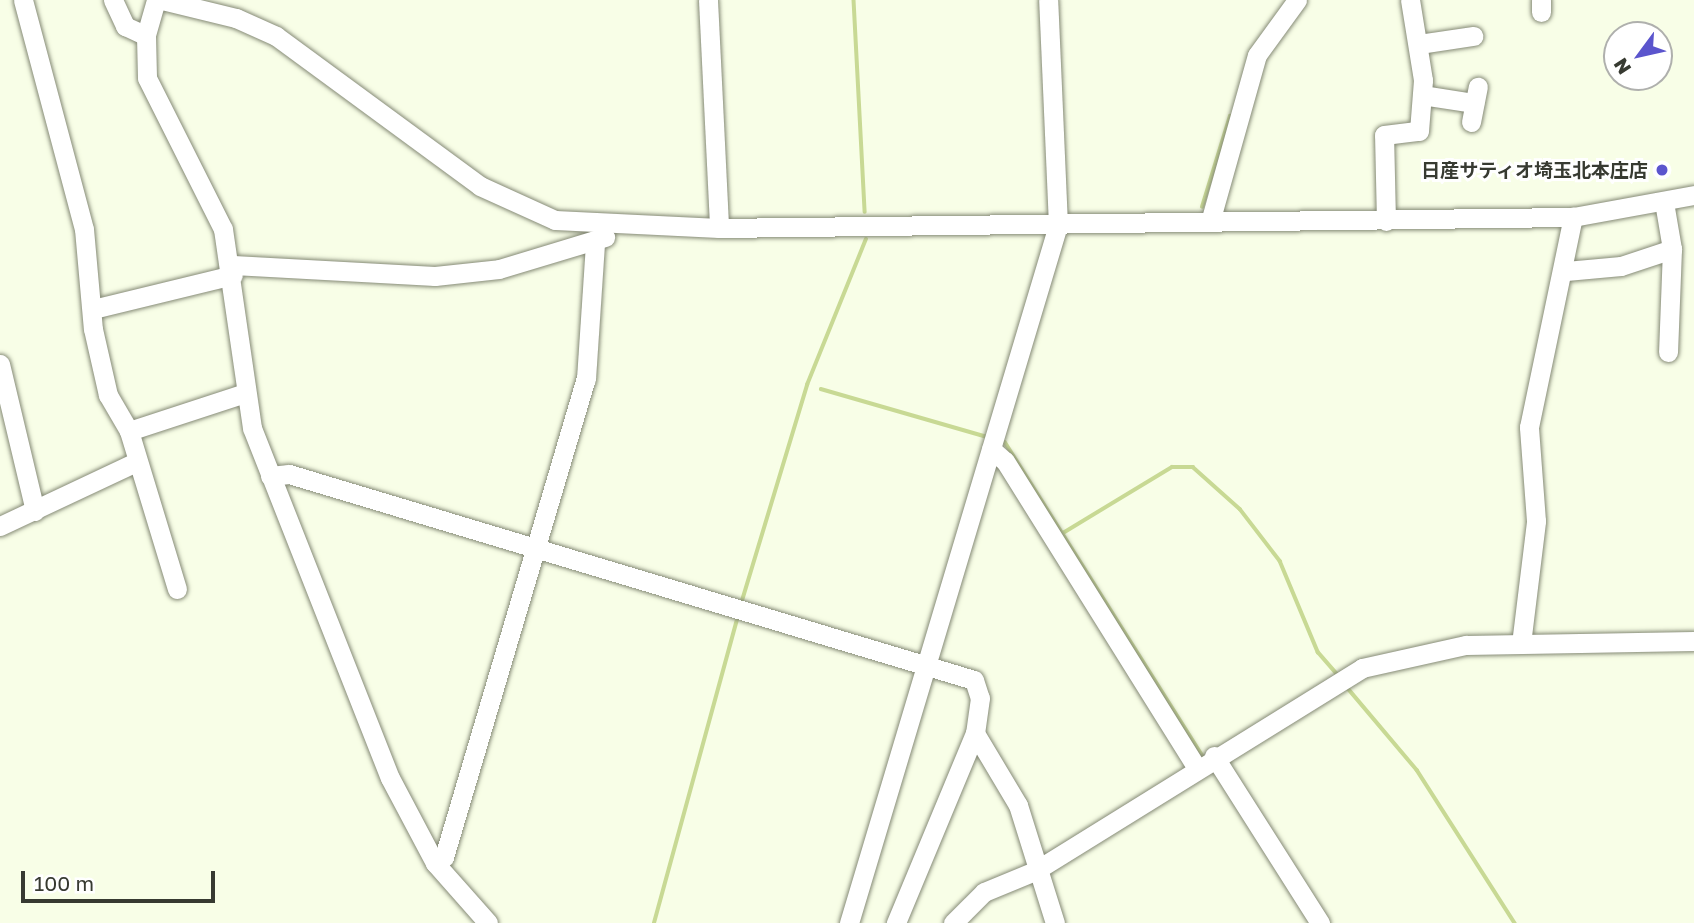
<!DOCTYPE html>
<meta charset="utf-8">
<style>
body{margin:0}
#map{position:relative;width:1694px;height:923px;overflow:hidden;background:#f8fee7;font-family:"Golos Text","Noto Sans JP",sans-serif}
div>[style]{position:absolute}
.stream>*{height:3.5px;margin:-1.75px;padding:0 1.75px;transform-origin:1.75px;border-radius:1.75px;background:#c8d994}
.roads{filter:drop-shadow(0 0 2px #858a76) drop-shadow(0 0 2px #858a76)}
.minor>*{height:19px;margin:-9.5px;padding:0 9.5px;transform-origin:9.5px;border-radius:9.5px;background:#fff}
.dots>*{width:19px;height:19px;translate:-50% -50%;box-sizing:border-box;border:4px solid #fff;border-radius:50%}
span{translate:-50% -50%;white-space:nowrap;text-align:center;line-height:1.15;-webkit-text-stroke:6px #fff;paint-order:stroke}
.poi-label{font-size:19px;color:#373a31;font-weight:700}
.right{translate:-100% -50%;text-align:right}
.north{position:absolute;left:1603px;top:21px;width:70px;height:70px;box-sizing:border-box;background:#fff;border:2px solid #afb0ad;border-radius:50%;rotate:237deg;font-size:19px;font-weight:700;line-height:28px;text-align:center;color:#373a31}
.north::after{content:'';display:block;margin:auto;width:24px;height:32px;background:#5b55cd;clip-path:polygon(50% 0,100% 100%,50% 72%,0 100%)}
.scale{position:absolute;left:21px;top:871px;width:194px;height:32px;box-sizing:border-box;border:4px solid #373a31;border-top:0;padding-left:9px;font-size:21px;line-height:24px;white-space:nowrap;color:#373a31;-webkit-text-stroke:5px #fff;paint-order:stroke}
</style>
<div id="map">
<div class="stream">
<div style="left:854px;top:0;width:212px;rotate:87deg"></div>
<div style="left:1202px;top:207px;width:95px;rotate:-72.9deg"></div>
<div style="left:821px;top:389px;width:170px;rotate:16.1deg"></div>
<div style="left:1005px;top:442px;width:370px;rotate:57.8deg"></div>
<div style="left:1063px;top:533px;width:127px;rotate:-31.2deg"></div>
<div style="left:1172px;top:467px;width:21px"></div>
<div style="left:1193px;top:467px;width:63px;rotate:41.8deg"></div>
<div style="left:1240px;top:509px;width:66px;rotate:52.4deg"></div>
<div style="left:1280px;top:561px;width:99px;rotate:67.3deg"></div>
<div style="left:1318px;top:652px;width:28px;rotate:49deg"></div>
<div style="left:741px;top:604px;width:229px;rotate:-73.2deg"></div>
<div style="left:807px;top:385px;width:157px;rotate:-68deg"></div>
<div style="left:1346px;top:686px;width:110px;rotate:49.8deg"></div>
<div style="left:1417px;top:770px;width:182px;rotate:57.4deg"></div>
<div style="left:654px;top:923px;width:319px;rotate:-74.7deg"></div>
</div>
<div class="roads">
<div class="minor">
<div style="left:23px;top:0;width:237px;rotate:75.1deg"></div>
<div style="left:84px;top:229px;width:100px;rotate:84.9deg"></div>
<div style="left:93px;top:329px;width:68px;rotate:77.2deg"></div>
<div style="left:108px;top:395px;width:42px;rotate:59.7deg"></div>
<div style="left:113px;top:0;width:29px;rotate:65deg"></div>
<div style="left:125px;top:26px;width:23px;rotate:25deg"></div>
<div style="left:156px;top:0;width:37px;rotate:106deg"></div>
<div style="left:146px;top:36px;width:42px;rotate:88.6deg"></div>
<div style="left:147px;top:78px;width:169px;rotate:63.3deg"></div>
<div style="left:223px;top:229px;width:201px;rotate:81.7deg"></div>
<div style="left:252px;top:428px;width:376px;rotate:68.5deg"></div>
<div style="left:390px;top:778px;width:96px;rotate:62.1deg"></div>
<div style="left:435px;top:863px;width:80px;rotate:48.5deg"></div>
<div style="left:162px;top:0;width:76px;rotate:13.7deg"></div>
<div style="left:236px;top:18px;width:44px;rotate:24.2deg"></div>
<div style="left:276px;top:36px;width:253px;rotate:36.3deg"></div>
<div style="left:480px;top:186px;width:82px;rotate:24.4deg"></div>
<div style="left:555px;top:220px;width:164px;rotate:2.8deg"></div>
<div style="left:719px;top:228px;width:854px;rotate:-0.74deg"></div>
<div style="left:1573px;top:217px;width:123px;rotate:-10.3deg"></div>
<div style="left:708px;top:0;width:228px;rotate:87.2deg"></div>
<div style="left:1541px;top:0;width:12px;rotate:90deg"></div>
<div style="left:1419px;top:44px;width:55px;rotate:-8.4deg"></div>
<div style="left:1422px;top:95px;width:53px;rotate:8.7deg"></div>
<div style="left:1471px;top:122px;width:36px;rotate:-79deg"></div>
<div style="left:1664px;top:202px;width:48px;rotate:80.3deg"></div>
<div style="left:1672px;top:249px;width:103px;rotate:92.2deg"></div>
<div style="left:1386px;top:221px;width:86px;rotate:-91.3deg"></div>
<div style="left:1384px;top:135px;width:35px;rotate:-7deg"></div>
<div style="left:1419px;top:131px;width:51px;rotate:-85.5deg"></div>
<div style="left:1423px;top:80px;width:81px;rotate:-99.2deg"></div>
<div style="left:1210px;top:222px;width:173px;rotate:-74.3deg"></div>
<div style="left:1257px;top:55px;width:68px;rotate:-54deg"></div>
<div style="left:233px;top:265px;width:202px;rotate:3.1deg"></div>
<div style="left:435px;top:276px;width:64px;rotate:-6.2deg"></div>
<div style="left:499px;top:269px;width:111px;rotate:-16.8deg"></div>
<div style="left:1566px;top:271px;width:55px;rotate:-5.2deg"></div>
<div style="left:1621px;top:266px;width:54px;rotate:-18.4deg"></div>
<div style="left:93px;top:309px;width:144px;rotate:-13.7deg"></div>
<div style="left:0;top:364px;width:151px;rotate:76.6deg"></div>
<div style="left:991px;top:449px;width:18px;rotate:41deg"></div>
<div style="left:1005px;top:461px;width:362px;rotate:58deg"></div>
<div style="left:270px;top:476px;width:19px;rotate:-6deg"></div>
<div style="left:289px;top:474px;width:715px;rotate:16.74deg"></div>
<div style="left:974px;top:680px;width:19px;rotate:72deg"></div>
<div style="left:980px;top:698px;width:35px;rotate:98deg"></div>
<div style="left:975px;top:733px;width:206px;rotate:112.6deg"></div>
<div style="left:0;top:526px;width:150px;rotate:-25.2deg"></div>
<div style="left:177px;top:589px;width:165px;rotate:-106.9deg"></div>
<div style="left:129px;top:431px;width:119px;rotate:-18.1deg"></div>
<div style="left:1521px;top:644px;width:124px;rotate:-83deg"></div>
<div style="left:1536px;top:521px;width:94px;rotate:-94.3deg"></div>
<div style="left:1529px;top:427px;width:215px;rotate:-78.2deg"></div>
<div style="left:975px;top:733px;width:84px;rotate:59.2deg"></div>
<div style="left:1018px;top:805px;width:124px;rotate:72.6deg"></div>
<div style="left:1214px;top:756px;width:198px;rotate:57.6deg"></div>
<div style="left:435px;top:863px;width:11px;rotate:-34deg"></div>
<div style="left:444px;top:857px;width:499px;rotate:-73.5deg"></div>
<div style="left:586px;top:379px;width:137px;rotate:-86.2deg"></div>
<div style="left:849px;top:923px;width:729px;rotate:-73.33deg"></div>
<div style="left:1058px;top:225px;width:225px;rotate:-92.5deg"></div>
<div style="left:953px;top:923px;width:44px;rotate:-45deg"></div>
<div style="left:984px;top:892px;width:55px;rotate:-22.4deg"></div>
<div style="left:1035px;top:871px;width:385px;rotate:-31.8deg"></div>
<div style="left:1362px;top:668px;width:107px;rotate:-12.5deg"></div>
<div style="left:1466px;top:645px;width:228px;rotate:-1deg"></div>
</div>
</div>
<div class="dots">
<div style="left:1662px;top:170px;background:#5b55cd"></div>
</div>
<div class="poi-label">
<span class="right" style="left:1648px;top:170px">日産サティオ埼玉北本庄店</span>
</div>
<div class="north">N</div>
<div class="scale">100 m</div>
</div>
